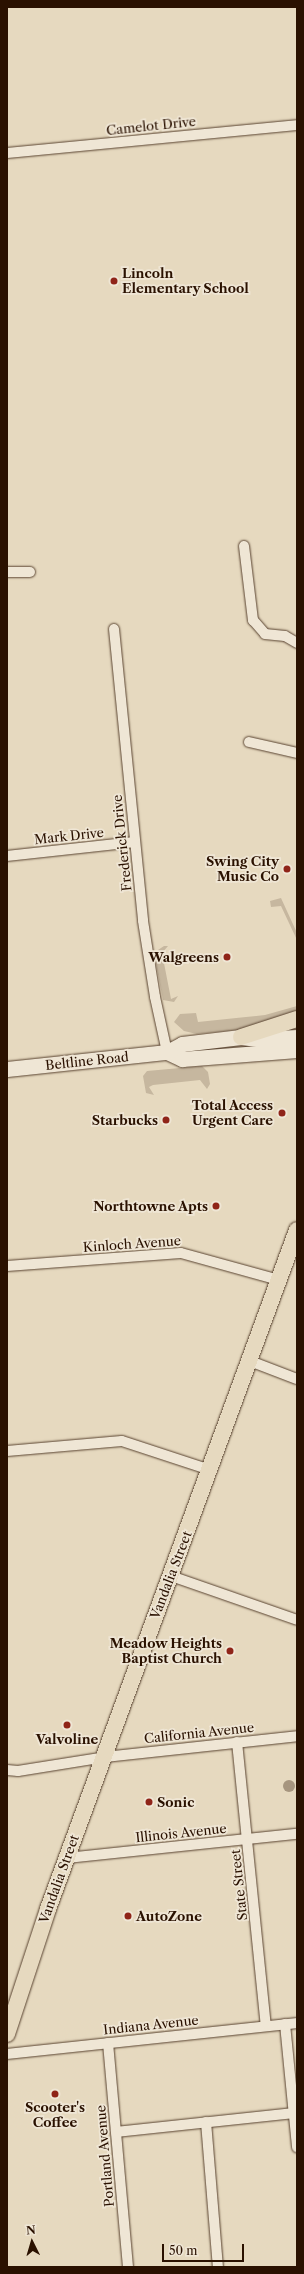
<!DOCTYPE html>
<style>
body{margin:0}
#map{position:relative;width:304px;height:2274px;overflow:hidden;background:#e6d9bf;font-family:"Libre Caslon Text",serif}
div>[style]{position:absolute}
.green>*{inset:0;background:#c6b79f}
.water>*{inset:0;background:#a6957e}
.round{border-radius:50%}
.roads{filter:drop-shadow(0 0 1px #594330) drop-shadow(0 0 1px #594330)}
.street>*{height:10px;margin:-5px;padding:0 5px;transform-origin:5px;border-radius:5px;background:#efe6d5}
.secondary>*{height:15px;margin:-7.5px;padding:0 7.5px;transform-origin:7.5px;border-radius:7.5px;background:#efe6d5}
.primary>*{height:16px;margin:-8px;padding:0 8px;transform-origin:8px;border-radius:8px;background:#e6d9bf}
.dots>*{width:11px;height:11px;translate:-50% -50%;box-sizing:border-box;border:2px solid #efe6d5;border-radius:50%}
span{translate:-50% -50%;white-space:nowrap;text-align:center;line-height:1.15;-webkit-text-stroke:3.5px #efe6d5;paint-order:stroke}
.street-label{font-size:13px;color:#2a1100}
.poi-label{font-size:13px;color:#2a1100;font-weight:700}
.left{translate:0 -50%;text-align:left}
.right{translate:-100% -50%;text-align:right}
.frame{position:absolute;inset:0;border:8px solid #2a1100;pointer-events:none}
.north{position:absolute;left:12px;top:2222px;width:40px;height:40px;-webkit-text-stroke:3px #efe6d5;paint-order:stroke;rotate:355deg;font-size:11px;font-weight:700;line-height:16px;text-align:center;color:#2a1100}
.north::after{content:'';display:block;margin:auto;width:14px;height:18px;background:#2a1100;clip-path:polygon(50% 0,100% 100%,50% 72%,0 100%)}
.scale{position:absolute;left:162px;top:2244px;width:82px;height:18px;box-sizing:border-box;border:2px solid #2a1100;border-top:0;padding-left:5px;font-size:12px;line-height:14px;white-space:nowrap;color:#2a1100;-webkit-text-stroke:3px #efe6d5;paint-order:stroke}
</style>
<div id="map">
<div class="green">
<div style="clip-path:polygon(281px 898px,297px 933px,297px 940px,281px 906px,271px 907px,270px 901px)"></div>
<div style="clip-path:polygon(164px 946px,168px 946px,162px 953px,171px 999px,178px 996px,174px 1002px,163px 1000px,155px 959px,158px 950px)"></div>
<div style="clip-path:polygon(297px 1006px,297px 1015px,249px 1029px,197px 1034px,184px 1031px,174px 1022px,180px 1014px,196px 1013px,198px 1022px,265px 1015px)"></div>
<div style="clip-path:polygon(202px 1066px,208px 1072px,210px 1084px,207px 1089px,200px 1080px,153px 1085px,149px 1087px,154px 1095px,146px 1093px,143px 1076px,147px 1071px)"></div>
</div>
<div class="water">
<div class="round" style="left:283px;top:1780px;width:12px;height:12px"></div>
</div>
<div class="roads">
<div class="street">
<div style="left:7px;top:153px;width:291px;rotate:-5.5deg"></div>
<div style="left:244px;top:546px;width:75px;rotate:83.1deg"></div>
<div style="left:253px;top:620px;width:18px;rotate:49deg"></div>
<div style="left:265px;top:634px;width:20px;rotate:6deg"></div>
<div style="left:285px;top:636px;width:14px;rotate:30deg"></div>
<div style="left:7px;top:572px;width:23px"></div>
<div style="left:114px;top:629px;width:293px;rotate:84.3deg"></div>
<div style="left:143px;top:921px;width:77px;rotate:81deg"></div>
<div style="left:155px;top:997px;width:56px;rotate:77.7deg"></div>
<div style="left:249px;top:742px;width:49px;rotate:12.9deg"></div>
<div style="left:7px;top:856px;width:128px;rotate:-6.3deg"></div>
<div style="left:7px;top:1266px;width:174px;rotate:-4.3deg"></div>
<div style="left:181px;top:1253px;width:102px;rotate:15.4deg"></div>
<div style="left:250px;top:1361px;width:50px;rotate:21deg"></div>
<div style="left:7px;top:1451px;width:115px;rotate:-5deg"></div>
<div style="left:122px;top:1441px;width:93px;rotate:18.2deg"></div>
<div style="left:171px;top:1576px;width:133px;rotate:19.2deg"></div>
<div style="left:237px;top:1742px;width:285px;rotate:84.2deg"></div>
<div style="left:7px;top:1770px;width:11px;rotate:5deg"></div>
<div style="left:18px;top:1771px;width:88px;rotate:-9.1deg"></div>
<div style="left:105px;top:1757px;width:193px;rotate:-6.2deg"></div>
<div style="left:67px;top:1858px;width:231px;rotate:-6deg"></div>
<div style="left:285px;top:2024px;width:124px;rotate:84.4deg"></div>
<div style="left:108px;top:2043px;width:225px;rotate:84.9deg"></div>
<div style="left:7px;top:2054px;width:292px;rotate:-6.1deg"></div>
<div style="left:206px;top:2122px;width:145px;rotate:85.3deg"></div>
<div style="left:116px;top:2132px;width:179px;rotate:-6.1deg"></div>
</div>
<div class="secondary">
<div style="left:167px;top:1052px;width:17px;rotate:25deg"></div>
<div style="left:182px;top:1059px;width:115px;rotate:-4.5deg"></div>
<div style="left:7px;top:1069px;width:161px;rotate:-6.1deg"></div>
<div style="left:167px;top:1052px;width:17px;rotate:-28deg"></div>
<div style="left:182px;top:1044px;width:59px;rotate:-6.8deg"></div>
<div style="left:241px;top:1037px;width:17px;rotate:7deg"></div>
<div style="left:258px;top:1039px;width:39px;rotate:-3deg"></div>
</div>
<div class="primary">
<div style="left:241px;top:1037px;width:59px;rotate:-17.8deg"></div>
<div style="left:7px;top:2034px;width:132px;rotate:-71.8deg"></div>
<div style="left:48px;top:1909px;width:723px;rotate:-69.86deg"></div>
</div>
</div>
<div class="dots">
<div style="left:114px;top:281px;background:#8f2418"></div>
<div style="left:287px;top:869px;background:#8f2418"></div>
<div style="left:227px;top:957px;background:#8f2418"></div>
<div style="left:282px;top:1113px;background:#8f2418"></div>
<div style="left:166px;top:1120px;background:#8f2418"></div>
<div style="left:216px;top:1206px;background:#8f2418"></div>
<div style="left:230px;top:1651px;background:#8f2418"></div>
<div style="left:67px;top:1725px;background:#8f2418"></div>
<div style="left:149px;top:1802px;background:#8f2418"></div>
<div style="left:128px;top:1916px;background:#8f2418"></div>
<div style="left:55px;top:2094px;background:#8f2418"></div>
</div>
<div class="street-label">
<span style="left:151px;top:126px;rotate:-6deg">Camelot Drive</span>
<span style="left:69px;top:836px;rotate:-6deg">Mark Drive</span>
<span style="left:122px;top:843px;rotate:-96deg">Frederick Drive</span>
<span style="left:87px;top:1061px;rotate:-6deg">Beltline Road</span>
<span style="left:132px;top:1244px;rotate:-4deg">Kinloch Avenue</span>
<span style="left:171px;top:1575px;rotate:-69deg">Vandalia Street</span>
<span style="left:199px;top:1733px;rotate:-6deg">California Avenue</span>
<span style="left:181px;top:1833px;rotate:-6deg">Illinois Avenue</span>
<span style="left:59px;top:1879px;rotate:-70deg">Vandalia Street</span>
<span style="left:239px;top:1885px;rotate:-96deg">State Street</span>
<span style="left:151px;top:2025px;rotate:-6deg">Indiana Avenue</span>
<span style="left:105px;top:2156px;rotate:-95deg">Portland Avenue</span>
</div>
<div class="poi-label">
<span class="left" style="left:122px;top:281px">Lincoln<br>Elementary School</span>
<span class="right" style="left:279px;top:869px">Swing City<br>Music Co</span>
<span class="right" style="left:219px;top:957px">Walgreens</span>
<span class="right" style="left:273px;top:1113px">Total Access<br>Urgent Care</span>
<span class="right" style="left:158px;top:1120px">Starbucks</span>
<span class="right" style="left:208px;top:1206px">Northtowne Apts</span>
<span class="right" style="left:222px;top:1651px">Meadow Heights<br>Baptist Church</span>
<span style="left:67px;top:1739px">Valvoline</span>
<span class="left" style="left:157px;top:1802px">Sonic</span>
<span class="left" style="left:136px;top:1916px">AutoZone</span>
<span style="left:55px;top:2115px">Scooter's<br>Coffee</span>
</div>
<div class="frame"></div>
<div class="north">N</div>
<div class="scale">50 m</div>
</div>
